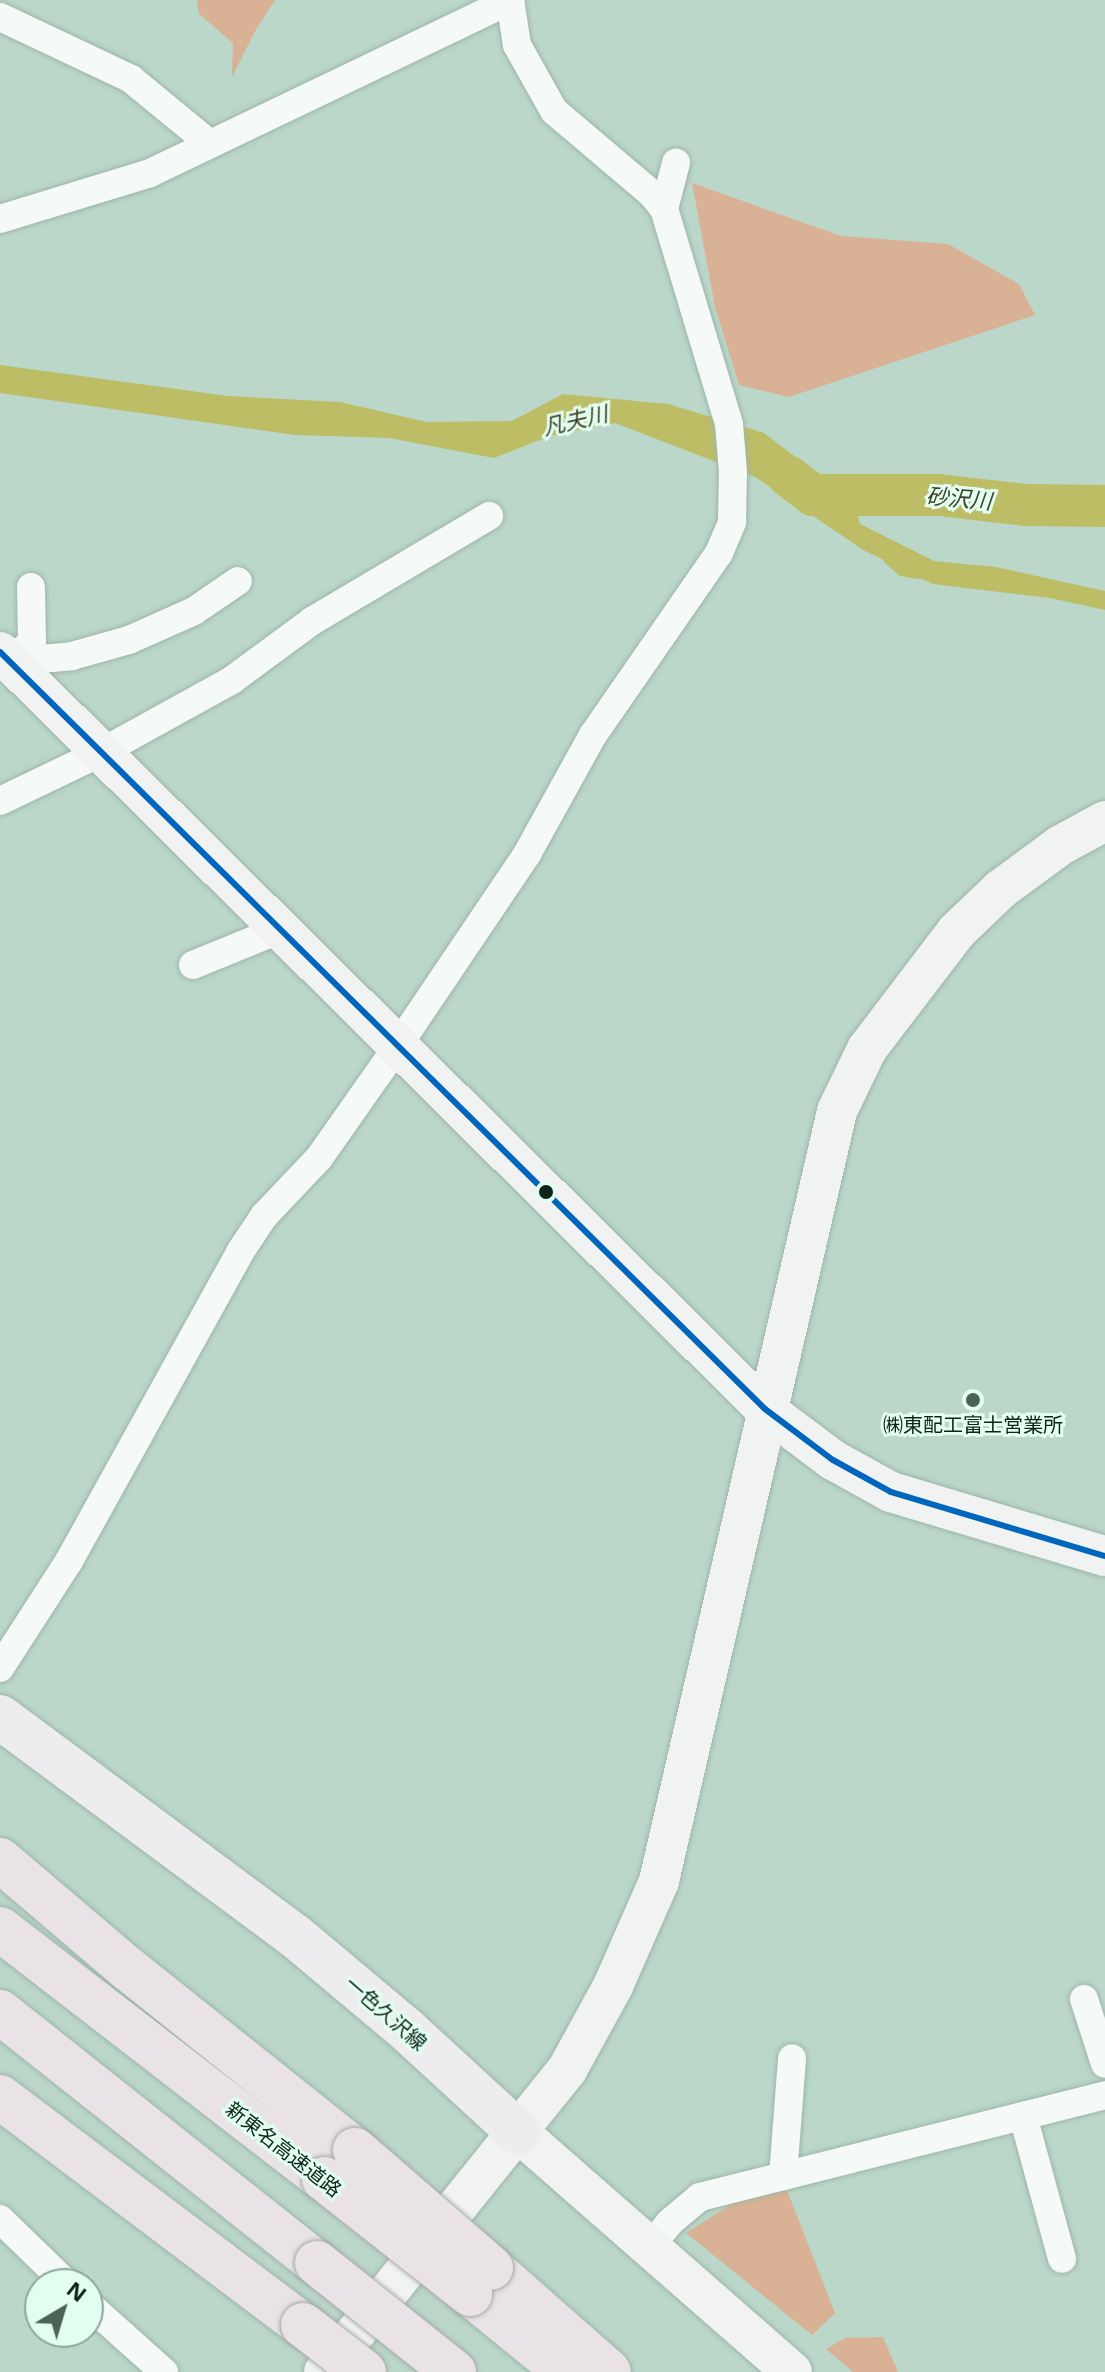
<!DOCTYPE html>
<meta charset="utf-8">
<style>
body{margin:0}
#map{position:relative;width:1105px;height:2372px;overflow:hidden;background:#bad7c9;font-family:"Open Sans","Noto Sans JP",sans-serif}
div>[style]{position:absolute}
.green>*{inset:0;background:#d9b295}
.water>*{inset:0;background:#bdbd66}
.stream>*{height:7px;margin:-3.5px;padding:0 3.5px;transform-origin:3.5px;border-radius:3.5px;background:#bdbd66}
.river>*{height:42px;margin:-21px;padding:0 21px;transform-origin:21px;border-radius:21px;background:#bdbd66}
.roads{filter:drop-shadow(0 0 2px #9eb5a9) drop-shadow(0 0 2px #9eb5a9)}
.street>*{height:28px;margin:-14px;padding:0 14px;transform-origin:14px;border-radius:14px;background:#f5f9f7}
.secondary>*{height:40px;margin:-20px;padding:0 20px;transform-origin:20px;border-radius:20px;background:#f1f2f2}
.primary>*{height:44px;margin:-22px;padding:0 22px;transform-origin:22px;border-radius:22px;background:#edecee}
.highway>*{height:44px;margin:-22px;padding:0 22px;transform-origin:22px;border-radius:22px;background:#e9e2e7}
.bridges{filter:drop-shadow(0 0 2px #a6aaa9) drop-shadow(0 0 2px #a6aaa9)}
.highway-bridge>*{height:44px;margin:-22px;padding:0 22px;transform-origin:22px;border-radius:22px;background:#e9e2e7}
.bus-1>*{height:6px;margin:-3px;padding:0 3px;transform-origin:3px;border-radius:3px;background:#0065bd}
.dots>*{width:22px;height:22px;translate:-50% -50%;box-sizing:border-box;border:4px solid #e2fef0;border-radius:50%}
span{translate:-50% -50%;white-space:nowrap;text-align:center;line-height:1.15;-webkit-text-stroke:6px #e2fef0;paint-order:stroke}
.poi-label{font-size:20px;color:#0e241a}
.street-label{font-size:20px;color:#0e241a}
.water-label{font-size:22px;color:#434127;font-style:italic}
.north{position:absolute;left:24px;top:2268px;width:80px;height:80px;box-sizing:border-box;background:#e2fef0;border:2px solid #8da79a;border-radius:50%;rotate:38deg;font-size:22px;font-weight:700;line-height:32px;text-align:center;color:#0e241a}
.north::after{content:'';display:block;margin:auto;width:28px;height:36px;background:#4a6357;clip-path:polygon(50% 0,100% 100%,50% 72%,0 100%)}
</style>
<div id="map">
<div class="green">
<div style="clip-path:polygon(197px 0,275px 0,254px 33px,232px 77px,233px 43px,199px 14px)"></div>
<div style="clip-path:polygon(692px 183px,841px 236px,948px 244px,1019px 284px,1035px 315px,789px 397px,739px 385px,715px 307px)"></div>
<div style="clip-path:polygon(785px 2185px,835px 2313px,812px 2335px,686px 2233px,741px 2198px)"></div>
<div style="clip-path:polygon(883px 2337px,898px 2372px,853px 2372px,826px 2349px,845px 2338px)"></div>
</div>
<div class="water">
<div style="clip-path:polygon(0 365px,228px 396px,340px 402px,427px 422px,512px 421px,563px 394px,668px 404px,764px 433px,827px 481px,857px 514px,860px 524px,934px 561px,996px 567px,1105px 591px,1105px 610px,1050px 598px,933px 584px,865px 551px,755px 477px,615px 423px,550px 436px,494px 458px,389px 438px,295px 435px,0 393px)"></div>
</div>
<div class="stream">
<div style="left:887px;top:560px;width:18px;rotate:41deg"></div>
<div style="left:901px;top:572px;width:17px;rotate:10deg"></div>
</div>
<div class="river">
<div style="left:788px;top:476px;width:31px;rotate:37deg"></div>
<div style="left:813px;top:495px;width:126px"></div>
<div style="left:939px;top:495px;width:88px;rotate:6.6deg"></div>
<div style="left:1026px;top:505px;width:79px;rotate:0.7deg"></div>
</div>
<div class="roads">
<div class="street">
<div style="left:0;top:17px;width:145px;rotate:25.3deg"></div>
<div style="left:131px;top:79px;width:101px;rotate:39.4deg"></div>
<div style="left:664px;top:209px;width:48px;rotate:-75.4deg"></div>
<div style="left:0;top:219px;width:157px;rotate:-17deg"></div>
<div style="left:150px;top:173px;width:400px;rotate:-25.6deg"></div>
<div style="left:24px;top:649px;width:19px;rotate:32deg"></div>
<div style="left:40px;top:659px;width:32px;rotate:-5deg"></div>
<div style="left:72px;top:656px;width:59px;rotate:-15.7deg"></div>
<div style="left:129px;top:640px;width:71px;rotate:-24deg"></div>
<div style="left:194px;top:611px;width:53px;rotate:-34.3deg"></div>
<div style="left:12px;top:662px;width:29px;rotate:-46deg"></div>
<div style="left:32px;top:641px;width:54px;rotate:-91.1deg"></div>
<div style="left:0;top:801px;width:111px;rotate:-25.6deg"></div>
<div style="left:100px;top:753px;width:151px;rotate:-28.9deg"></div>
<div style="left:232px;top:680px;width:99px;rotate:-36.4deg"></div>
<div style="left:312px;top:621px;width:206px;rotate:-30.7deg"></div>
<div style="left:193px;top:965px;width:95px;rotate:-22.2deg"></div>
<div style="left:0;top:1668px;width:127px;rotate:-57.2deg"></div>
<div style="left:69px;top:1561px;width:353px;rotate:-61deg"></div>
<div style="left:240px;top:1252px;width:43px;rotate:-56.3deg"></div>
<div style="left:264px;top:1216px;width:80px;rotate:-46.5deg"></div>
<div style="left:319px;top:1158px;width:139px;rotate:-54.9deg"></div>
<div style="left:399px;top:1044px;width:229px;rotate:-56deg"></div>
<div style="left:527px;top:854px;width:136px;rotate:-61deg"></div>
<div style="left:593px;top:735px;width:221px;rotate:-55.3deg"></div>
<div style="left:719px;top:553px;width:34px;rotate:-67deg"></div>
<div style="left:732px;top:522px;width:50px;rotate:-88.9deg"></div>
<div style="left:733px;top:472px;width:48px;rotate:-94.8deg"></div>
<div style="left:729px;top:424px;width:225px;rotate:-106.8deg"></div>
<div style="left:664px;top:209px;width:19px;rotate:-129deg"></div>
<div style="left:652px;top:194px;width:128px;rotate:-139.7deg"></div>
<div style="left:554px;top:111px;width:76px;rotate:-119.3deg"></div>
<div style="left:517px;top:45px;width:46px;rotate:-98.8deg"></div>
<div style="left:1084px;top:1999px;width:68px;rotate:72.1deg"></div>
<div style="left:1023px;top:2116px;width:148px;rotate:74.7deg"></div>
<div style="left:783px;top:2176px;width:118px;rotate:-85.6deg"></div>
<div style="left:0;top:2219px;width:93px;rotate:44.1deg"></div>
<div style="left:649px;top:2248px;width:33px;rotate:-51deg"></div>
<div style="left:670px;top:2222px;width:39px;rotate:-40deg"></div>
<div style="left:700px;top:2197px;width:418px;rotate:-14.1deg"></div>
<div style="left:88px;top:2304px;width:102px;rotate:41.8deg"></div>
</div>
<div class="secondary">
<div style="left:0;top:652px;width:1076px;rotate:44.7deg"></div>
<div style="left:765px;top:1409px;width:85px;rotate:36.9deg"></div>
<div style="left:833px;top:1460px;width:66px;rotate:28.9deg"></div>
<div style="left:891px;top:1492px;width:223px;rotate:16.7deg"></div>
<div style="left:518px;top:2132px;width:364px;rotate:41.2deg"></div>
<div style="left:324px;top:2372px;width:388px;rotate:-51.2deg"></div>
<div style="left:567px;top:2070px;width:96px;rotate:-61.3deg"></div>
<div style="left:613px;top:1986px;width:115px;rotate:-66.3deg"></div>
<div style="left:659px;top:1881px;width:790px;rotate:-76.98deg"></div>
<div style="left:837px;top:1111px;width:69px;rotate:-64.2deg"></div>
<div style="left:867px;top:1049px;width:147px;rotate:-52.7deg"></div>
<div style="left:956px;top:932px;width:62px;rotate:-43.7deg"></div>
<div style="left:1001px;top:889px;width:74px;rotate:-36.3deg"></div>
<div style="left:1061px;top:845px;width:50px;rotate:-28.6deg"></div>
</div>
<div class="primary">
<div style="left:0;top:1717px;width:367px;rotate:36.6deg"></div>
<div style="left:295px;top:1936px;width:146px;rotate:40deg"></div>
<div style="left:407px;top:2030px;width:151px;rotate:42.6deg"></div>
</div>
<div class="highway">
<div style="left:0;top:1860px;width:167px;rotate:40.4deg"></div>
<div style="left:127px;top:1968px;width:292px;rotate:38.6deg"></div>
<div style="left:0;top:1929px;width:409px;rotate:37.7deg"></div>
<div style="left:0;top:2012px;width:404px;rotate:38.4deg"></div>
<div style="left:0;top:2097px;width:379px;rotate:37deg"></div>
<div style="left:491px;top:2268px;width:157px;rotate:41.4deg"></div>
<div style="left:470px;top:2294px;width:124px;rotate:39.1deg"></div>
</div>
</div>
<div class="bridges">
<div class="highway-bridge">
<div style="left:355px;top:2150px;width:180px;rotate:40.9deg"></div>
<div style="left:324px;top:2179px;width:186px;rotate:38.2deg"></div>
<div style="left:317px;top:2263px;width:175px;rotate:38.5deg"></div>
<div style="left:303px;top:2325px;width:77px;rotate:37.6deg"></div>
</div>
</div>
<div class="bus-1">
<div style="left:0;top:652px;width:1076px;rotate:44.7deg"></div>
<div style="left:765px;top:1409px;width:85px;rotate:36.9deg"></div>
<div style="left:833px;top:1460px;width:66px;rotate:28.9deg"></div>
<div style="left:891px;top:1492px;width:223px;rotate:16.7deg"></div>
</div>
<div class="dots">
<div style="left:546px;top:1192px;background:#0e241a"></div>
<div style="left:973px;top:1400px;background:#4a6357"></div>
</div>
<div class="poi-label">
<span style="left:973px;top:1424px">㈱東配工富士営業所</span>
</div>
<div class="street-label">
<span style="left:386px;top:2013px;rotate:41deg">一色久沢線</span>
<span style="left:284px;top:2149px;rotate:38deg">新東名高速道路</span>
</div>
<div class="water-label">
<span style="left:575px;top:420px;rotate:-13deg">凡夫川</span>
<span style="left:959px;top:498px;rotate:5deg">砂沢川</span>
</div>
<div class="north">N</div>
</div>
